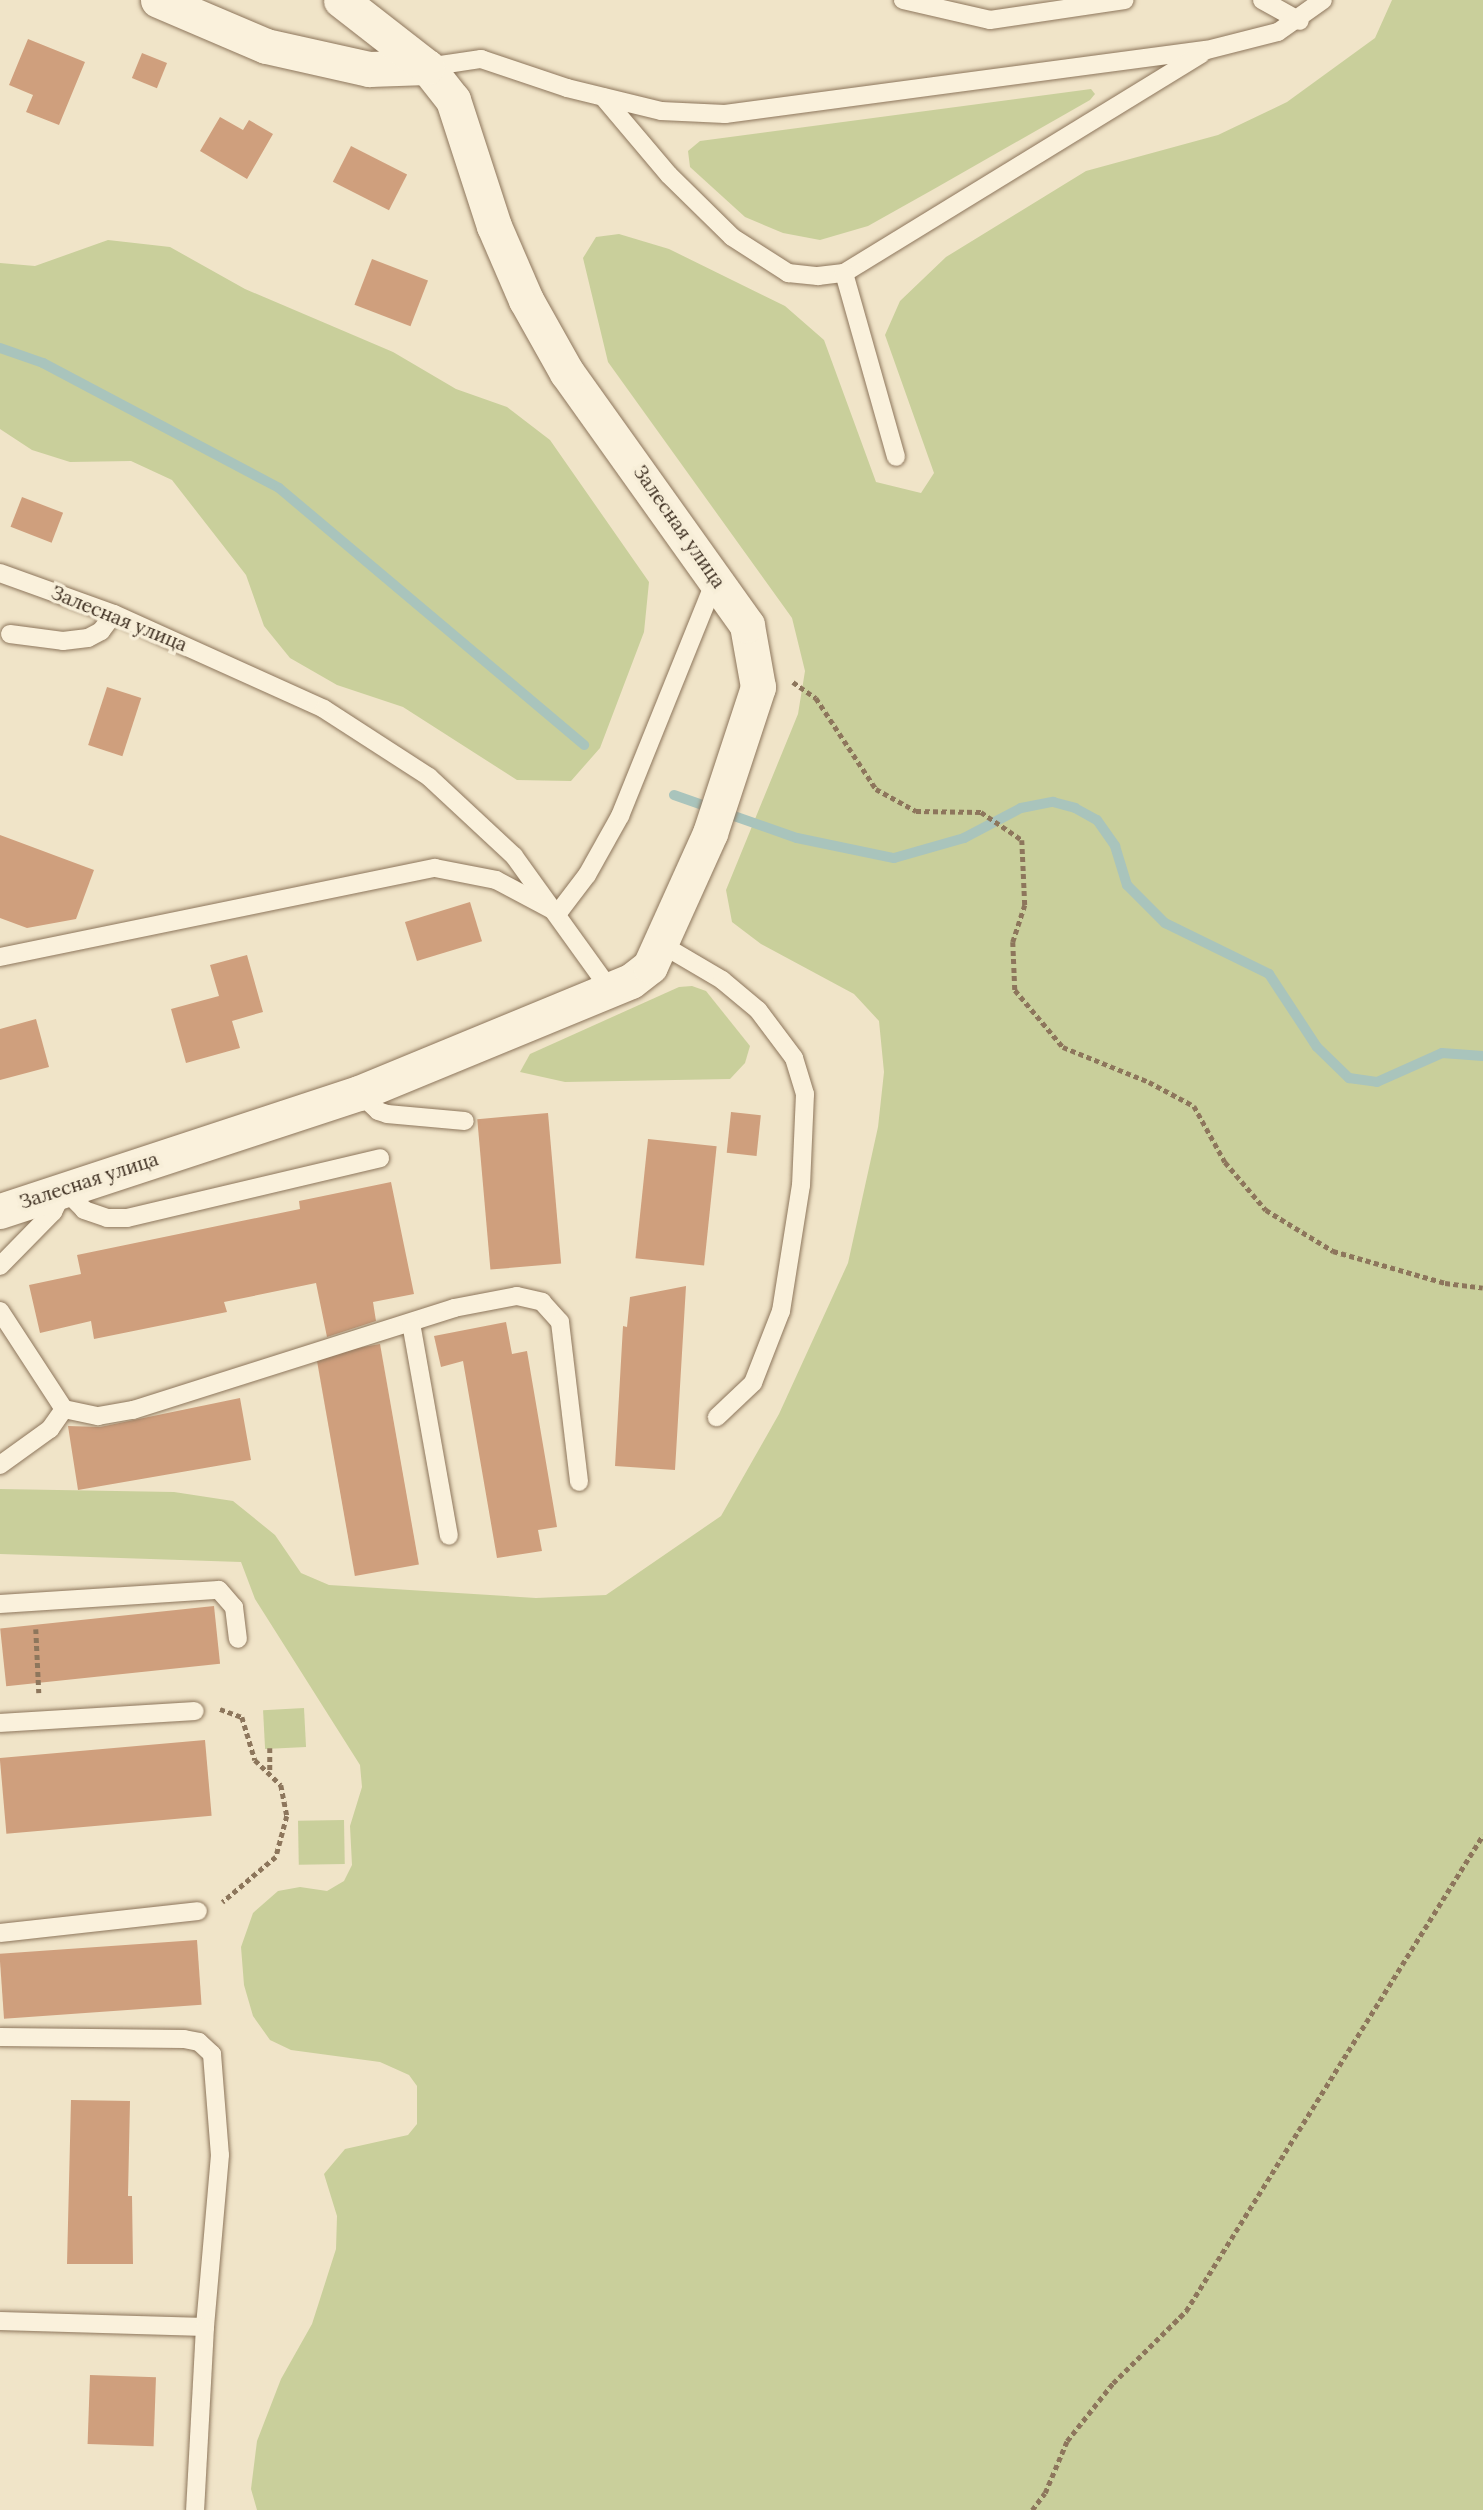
<!DOCTYPE html>
<meta charset="utf-8">
<style>
body{margin:0}
#map{position:relative;width:1483px;height:2510px;overflow:hidden;background:#f0e4c8;font-family:Lora,serif}
div>[style]{position:absolute}
.green>*{inset:0;background:#c9cf9b;transform-origin:0 0}
.stream>*{height:10px;margin:-5px;padding:0 5px;transform-origin:5px;border-radius:5px;background:#a9c4bc}
.building>*{inset:0;background:#cf9f7d;transform-origin:0 0}
.path>*{height:4.5px;margin-top:-2.25px;transform-origin:0;background:repeating-linear-gradient(90deg,#8d765c 0 5px,transparent 0 8.5px)}
.roads{filter:drop-shadow(0 0 2px #8d765c) drop-shadow(0 0 2px #8d765c)}
.lane>*{height:18px;margin:-9px;padding:0 9px;transform-origin:9px;border-radius:9px;background:#faf1dc}
.street>*{height:35px;margin:-17.5px;padding:0 17.5px;transform-origin:17.5px;border-radius:17.5px;background:#faf1dc}
span{translate:-50% -50%;white-space:nowrap;text-align:center;line-height:1.15;-webkit-text-stroke:7px #f7eed8;paint-order:stroke}
.street-label{font-size:19px;color:#3d2e20}
</style>
<div id="map">
<div class="green">
<div style="clip-path:polygon(1392px 0,1483px 0,1483px 2510px,257px 2510px,251px 2489px,257px 2441px,281px 2379px,312px 2324px,336px 2249px,337px 2216px,324px 2174px,345px 2149px,408px 2135px,417px 2124px,417px 2086px,409px 2075px,380px 2062px,291px 2050px,270px 2040px,253px 2016px,244px 1985px,241px 1947px,253px 1913px,278px 1891px,300px 1887px,327px 1891px,344px 1881px,352px 1865px,350px 1826px,362px 1787px,360px 1765px,255px 1599px,241px 1562px,0 1554px,0 1489px,174px 1492px,233px 1501px,275px 1535px,301px 1573px,329px 1585px,536px 1598px,606px 1595px,721px 1516px,779px 1414px,848px 1263px,878px 1127px,884px 1072px,879px 1021px,854px 994px,761px 944px,732px 922px,726px 890px,798px 714px,805px 671px,792px 618px,608px 362px,583px 258px,596px 237px,619px 234px,669px 249px,785px 306px,824px 340px,876px 482px,921px 493px,934px 473px,885px 335px,900px 301px,946px 257px,1086px 171px,1218px 135px,1287px 102px,1375px 38px)"></div>
<div style="clip-path:polygon(1091px 89px,1095px 94px,1090px 100px,934px 189px,868px 226px,820px 240px,783px 233px,745px 217px,690px 167px,688px 151px,700px 141px)"></div>
<div style="clip-path:polygon(108px 240px,170px 247px,245px 289px,393px 352px,456px 389px,507px 407px,550px 440px,649px 582px,644px 632px,600px 748px,571px 781px,517px 780px,403px 707px,337px 685px,290px 658px,264px 626px,246px 575px,172px 480px,131px 461px,70px 462px,32px 450px,0 429px,0 263px,35px 266px)"></div>
<div style="clip-path:polygon(692px 986px,706px 991px,750px 1046px,745px 1063px,730px 1079px,565px 1082px,520px 1072px,530px 1054px,679px 987px)"></div>
<div style="left:304px;top:1708px;width:39px;height:41px;rotate:87deg"></div>
<div style="left:344px;top:1820px;width:44px;height:46px;rotate:89deg"></div>
</div>
<div class="stream">
<div style="left:0;top:348px;width:46px;rotate:19.2deg"></div>
<div style="left:43px;top:363px;width:267px;rotate:27.9deg"></div>
<div style="left:279px;top:488px;width:399px;rotate:40.1deg"></div>
<div style="left:674px;top:795px;width:130px;rotate:19.3deg"></div>
<div style="left:797px;top:838px;width:99px;rotate:11.7deg"></div>
<div style="left:894px;top:858px;width:73px;rotate:-15.9deg"></div>
<div style="left:964px;top:838px;width:64px;rotate:-27.8deg"></div>
<div style="left:1021px;top:808px;width:33px;rotate:-11deg"></div>
<div style="left:1053px;top:802px;width:23px;rotate:15deg"></div>
<div style="left:1075px;top:808px;width:25px;rotate:29deg"></div>
<div style="left:1097px;top:820px;width:32px;rotate:55deg"></div>
<div style="left:1115px;top:846px;width:41px;rotate:72.9deg"></div>
<div style="left:1127px;top:885px;width:54px;rotate:45deg"></div>
<div style="left:1165px;top:923px;width:116px;rotate:26.1deg"></div>
<div style="left:1269px;top:974px;width:87px;rotate:56.7deg"></div>
<div style="left:1317px;top:1047px;width:45px;rotate:44.1deg"></div>
<div style="left:1349px;top:1078px;width:28px;rotate:8deg"></div>
<div style="left:1377px;top:1082px;width:71px;rotate:-24deg"></div>
<div style="left:1442px;top:1053px;width:41px;rotate:4.2deg"></div>
</div>
<div class="building">
<div style="clip-path:polygon(28px 39px,85px 62px,59px 125px,26px 112px,33px 95px,9px 85px)"></div>
<div style="left:142px;top:53px;width:27px;height:27px;rotate:22deg"></div>
<div style="clip-path:polygon(220px 117px,243px 130px,249px 120px,273px 134px,247px 179px,200px 151px)"></div>
<div style="left:351px;top:146px;width:63px;height:40px;rotate:27deg"></div>
<div style="left:372px;top:259px;width:60px;height:49px;rotate:21deg"></div>
<div style="left:22px;top:497px;width:44px;height:32px;rotate:21deg"></div>
<div style="left:107px;top:687px;width:36px;height:61px;rotate:18deg"></div>
<div style="clip-path:polygon(0 835px,94px 870px,76px 919px,27px 928px,0 918px)"></div>
<div style="left:470px;top:902px;width:41px;height:68px;rotate:73deg"></div>
<div style="clip-path:polygon(247px 955px,263px 1012px,232px 1021px,240px 1048px,186px 1063px,171px 1009px,219px 996px,210px 965px)"></div>
<div style="clip-path:polygon(36px 1019px,49px 1067px,0 1080px,0 1029px)"></div>
<div style="left:731px;top:1112px;width:30px;height:41px;rotate:6deg"></div>
<div style="left:548px;top:1113px;width:151px;height:71px;rotate:85deg"></div>
<div style="left:648px;top:1139px;width:69px;height:120px;rotate:6deg"></div>
<div style="clip-path:polygon(391px 1182px,414px 1294px,373px 1302px,376px 1321px,327px 1337px,316px 1283px,224px 1302px,227px 1312px,94px 1339px,91px 1321px,40px 1333px,29px 1285px,81px 1274px,77px 1255px,300px 1209px,299px 1201px)"></div>
<div style="clip-path:polygon(686px 1286px,675px 1470px,615px 1466px,623px 1326px,627px 1327px,630px 1297px)"></div>
<div style="clip-path:polygon(506px 1322px,512px 1354px,527px 1351px,557px 1527px,538px 1530px,542px 1551px,497px 1558px,463px 1361px,441px 1367px,434px 1336px)"></div>
<div style="left:380px;top:1344px;width:224px;height:65px;rotate:80deg"></div>
<div style="clip-path:polygon(240px 1398px,251px 1460px,78px 1490px,68px 1426px,100px 1427px)"></div>
<div style="left:214px;top:1606px;width:58px;height:215px;rotate:84deg"></div>
<div style="left:205px;top:1740px;width:76px;height:206px;rotate:85deg"></div>
<div style="left:197px;top:1940px;width:65px;height:198px;rotate:86deg"></div>
<div style="clip-path:polygon(71px 2100px,130px 2101px,128px 2196px,132px 2196px,133px 2264px,67px 2264px)"></div>
<div style="left:90px;top:2375px;width:66px;height:69px;rotate:2deg"></div>
</div>
<div class="path">
<div style="left:793px;top:682px;width:28px;rotate:35deg"></div>
<div style="left:816px;top:698px;width:109px;rotate:56.6deg"></div>
<div style="left:876px;top:789px;width:46px;rotate:28.8deg"></div>
<div style="left:916px;top:811px;width:65px;rotate:0.9deg"></div>
<div style="left:981px;top:812px;width:50px;rotate:34.3deg"></div>
<div style="left:1022px;top:840px;width:65px;rotate:87.4deg"></div>
<div style="left:1025px;top:905px;width:39px;rotate:108deg"></div>
<div style="left:1013px;top:942px;width:48px;rotate:87.6deg"></div>
<div style="left:1015px;top:990px;width:75px;rotate:49.9deg"></div>
<div style="left:1063px;top:1047px;width:93px;rotate:22.1deg"></div>
<div style="left:1149px;top:1082px;width:51px;rotate:28.1deg"></div>
<div style="left:1194px;top:1106px;width:64px;rotate:61deg"></div>
<div style="left:1225px;top:1162px;width:63px;rotate:49.5deg"></div>
<div style="left:1266px;top:1210px;width:79px;rotate:31.5deg"></div>
<div style="left:1333px;top:1251px;width:116px;rotate:15.9deg"></div>
<div style="left:1445px;top:1283px;width:38px;rotate:7deg"></div>
<div style="left:36px;top:1629px;width:64px;rotate:87.3deg"></div>
<div style="left:220px;top:1709px;width:23px;rotate:20deg"></div>
<div style="left:242px;top:1717px;width:45px;rotate:73.2deg"></div>
<div style="left:255px;top:1760px;width:36px;rotate:44deg"></div>
<div style="left:281px;top:1785px;width:32px;rotate:79deg"></div>
<div style="left:287px;top:1816px;width:42px;rotate:105deg"></div>
<div style="left:276px;top:1857px;width:70px;rotate:139.7deg"></div>
<div style="left:270px;top:1748px;width:24px;rotate:90deg"></div>
<div style="left:1032px;top:2510px;width:21px;rotate:-53deg"></div>
<div style="left:1045px;top:2493px;width:56px;rotate:-67.1deg"></div>
<div style="left:1067px;top:2441px;width:74px;rotate:-51.6deg"></div>
<div style="left:1113px;top:2383px;width:103px;rotate:-44.6deg"></div>
<div style="left:1186px;top:2311px;width:561px;rotate:-58.04deg"></div>
</div>
<div class="roads">
<div class="lane">
<div style="left:903px;top:0;width:89px;rotate:12.9deg"></div>
<div style="left:990px;top:20px;width:136px;rotate:-8.4deg"></div>
<div style="left:1262px;top:0;width:43px;rotate:28.9deg"></div>
<div style="left:427px;top:67px;width:55px;rotate:-8.4deg"></div>
<div style="left:481px;top:59px;width:91px;rotate:18.6deg"></div>
<div style="left:567px;top:88px;width:97px;rotate:13.7deg"></div>
<div style="left:661px;top:111px;width:64px;rotate:2.7deg"></div>
<div style="left:725px;top:114px;width:486px;rotate:-7.6deg"></div>
<div style="left:1207px;top:50px;width:73px;rotate:-14.2deg"></div>
<div style="left:1278px;top:32px;width:55px;rotate:-35.4deg"></div>
<div style="left:603px;top:97px;width:102px;rotate:49.8deg"></div>
<div style="left:669px;top:175px;width:88px;rotate:44.5deg"></div>
<div style="left:732px;top:237px;width:67px;rotate:32.7deg"></div>
<div style="left:788px;top:273px;width:30px;rotate:6deg"></div>
<div style="left:818px;top:276px;width:26px;rotate:-7deg"></div>
<div style="left:844px;top:273px;width:419px;rotate:-31.5deg"></div>
<div style="left:844px;top:273px;width:191px;rotate:74.2deg"></div>
<div style="left:0;top:573px;width:121px;rotate:19.8deg"></div>
<div style="left:114px;top:614px;width:230px;rotate:24.3deg"></div>
<div style="left:324px;top:709px;width:125px;rotate:32.9deg"></div>
<div style="left:429px;top:777px;width:116px;rotate:42.9deg"></div>
<div style="left:514px;top:856px;width:166px;rotate:54.3deg"></div>
<div style="left:10px;top:634px;width:53px;rotate:7.5deg"></div>
<div style="left:63px;top:641px;width:25px;rotate:-7deg"></div>
<div style="left:88px;top:638px;width:15px;rotate:-28deg"></div>
<div style="left:101px;top:631px;width:21px;rotate:-53deg"></div>
<div style="left:661px;top:944px;width:71px;rotate:30.5deg"></div>
<div style="left:722px;top:980px;width:47px;rotate:39.8deg"></div>
<div style="left:758px;top:1010px;width:60px;rotate:53.1deg"></div>
<div style="left:794px;top:1058px;width:38px;rotate:73deg"></div>
<div style="left:805px;top:1094px;width:91px;rotate:92.5deg"></div>
<div style="left:801px;top:1185px;width:128px;rotate:99deg"></div>
<div style="left:781px;top:1311px;width:77px;rotate:111.3deg"></div>
<div style="left:753px;top:1383px;width:50px;rotate:136.6deg"></div>
<div style="left:0;top:957px;width:444px;rotate:-11.6deg"></div>
<div style="left:435px;top:868px;width:62px;rotate:11.1deg"></div>
<div style="left:496px;top:880px;width:70px;rotate:28deg"></div>
<div style="left:558px;top:913px;width:48px;rotate:-52.7deg"></div>
<div style="left:587px;top:875px;width:68px;rotate:-60.8deg"></div>
<div style="left:620px;top:816px;width:257px;rotate:-68deg"></div>
<div style="left:359px;top:1093px;width:26px;rotate:43deg"></div>
<div style="left:378px;top:1111px;width:9px;rotate:18deg"></div>
<div style="left:387px;top:1114px;width:78px;rotate:5.1deg"></div>
<div style="left:0;top:1266px;width:76px;rotate:-45.5deg"></div>
<div style="left:53px;top:1212px;width:25px;rotate:-64deg"></div>
<div style="left:64px;top:1189px;width:29px;rotate:46deg"></div>
<div style="left:84px;top:1210px;width:24px;rotate:19deg"></div>
<div style="left:107px;top:1218px;width:20px"></div>
<div style="left:127px;top:1218px;width:260px;rotate:-13.3deg"></div>
<div style="left:0;top:1311px;width:117px;rotate:56.9deg"></div>
<div style="left:64px;top:1409px;width:35px;rotate:12deg"></div>
<div style="left:98px;top:1416px;width:36px;rotate:-10deg"></div>
<div style="left:133px;top:1410px;width:337px;rotate:-17.6deg"></div>
<div style="left:454px;top:1308px;width:64px;rotate:-10.8deg"></div>
<div style="left:517px;top:1296px;width:26px;rotate:13deg"></div>
<div style="left:542px;top:1302px;width:27px;rotate:48deg"></div>
<div style="left:560px;top:1322px;width:161px;rotate:83.2deg"></div>
<div style="left:411px;top:1323px;width:216px;rotate:79.9deg"></div>
<div style="left:0;top:1465px;width:62px;rotate:-35.8deg"></div>
<div style="left:50px;top:1429px;width:24px;rotate:-55deg"></div>
<div style="left:0;top:1604px;width:219px;rotate:-3.7deg"></div>
<div style="left:219px;top:1590px;width:23px;rotate:49deg"></div>
<div style="left:234px;top:1607px;width:32px;rotate:83deg"></div>
<div style="left:0;top:1723px;width:195px;rotate:-3.5deg"></div>
<div style="left:0;top:1933px;width:199px;rotate:-6.3deg"></div>
<div style="left:0;top:2037px;width:184px;rotate:0.6deg"></div>
<div style="left:184px;top:2039px;width:15px;rotate:11deg"></div>
<div style="left:199px;top:2042px;width:18px;rotate:43deg"></div>
<div style="left:212px;top:2054px;width:101px;rotate:85.5deg"></div>
<div style="left:220px;top:2155px;width:173px;rotate:95deg"></div>
<div style="left:0;top:2321px;width:205px;rotate:1.7deg"></div>
<div style="left:205px;top:2327px;width:183px;rotate:93.1deg"></div>
</div>
<div class="street">
<div style="left:158px;top:0;width:117px;rotate:23.1deg"></div>
<div style="left:266px;top:46px;width:106px;rotate:12.6deg"></div>
<div style="left:369px;top:69px;width:58px;rotate:-2deg"></div>
<div style="left:0;top:1211px;width:378px;rotate:-18.2deg"></div>
<div style="left:359px;top:1093px;width:294px;rotate:-22.4deg"></div>
<div style="left:631px;top:981px;width:24px;rotate:-38deg"></div>
<div style="left:650px;top:966px;width:146px;rotate:-65.7deg"></div>
<div style="left:710px;top:833px;width:154px;rotate:-71.8deg"></div>
<div style="left:758px;top:687px;width:63px;rotate:-100.1deg"></div>
<div style="left:747px;top:625px;width:310px;rotate:-125.5deg"></div>
<div style="left:567px;top:373px;width:84px;rotate:-119.3deg"></div>
<div style="left:526px;top:300px;width:81px;rotate:-113.4deg"></div>
<div style="left:494px;top:226px;width:133px;rotate:-108deg"></div>
<div style="left:453px;top:100px;width:42px;rotate:-128.2deg"></div>
<div style="left:427px;top:67px;width:109px;rotate:-142.1deg"></div>
</div>
</div>
<div class="street-label">
<span style="left:679px;top:527px;rotate:55deg">Залесная улица</span>
<span style="left:119px;top:619px;rotate:22deg">Залесная улица</span>
<span style="left:89px;top:1181px;rotate:-18deg">Залесная улица</span>
</div>
</div>
